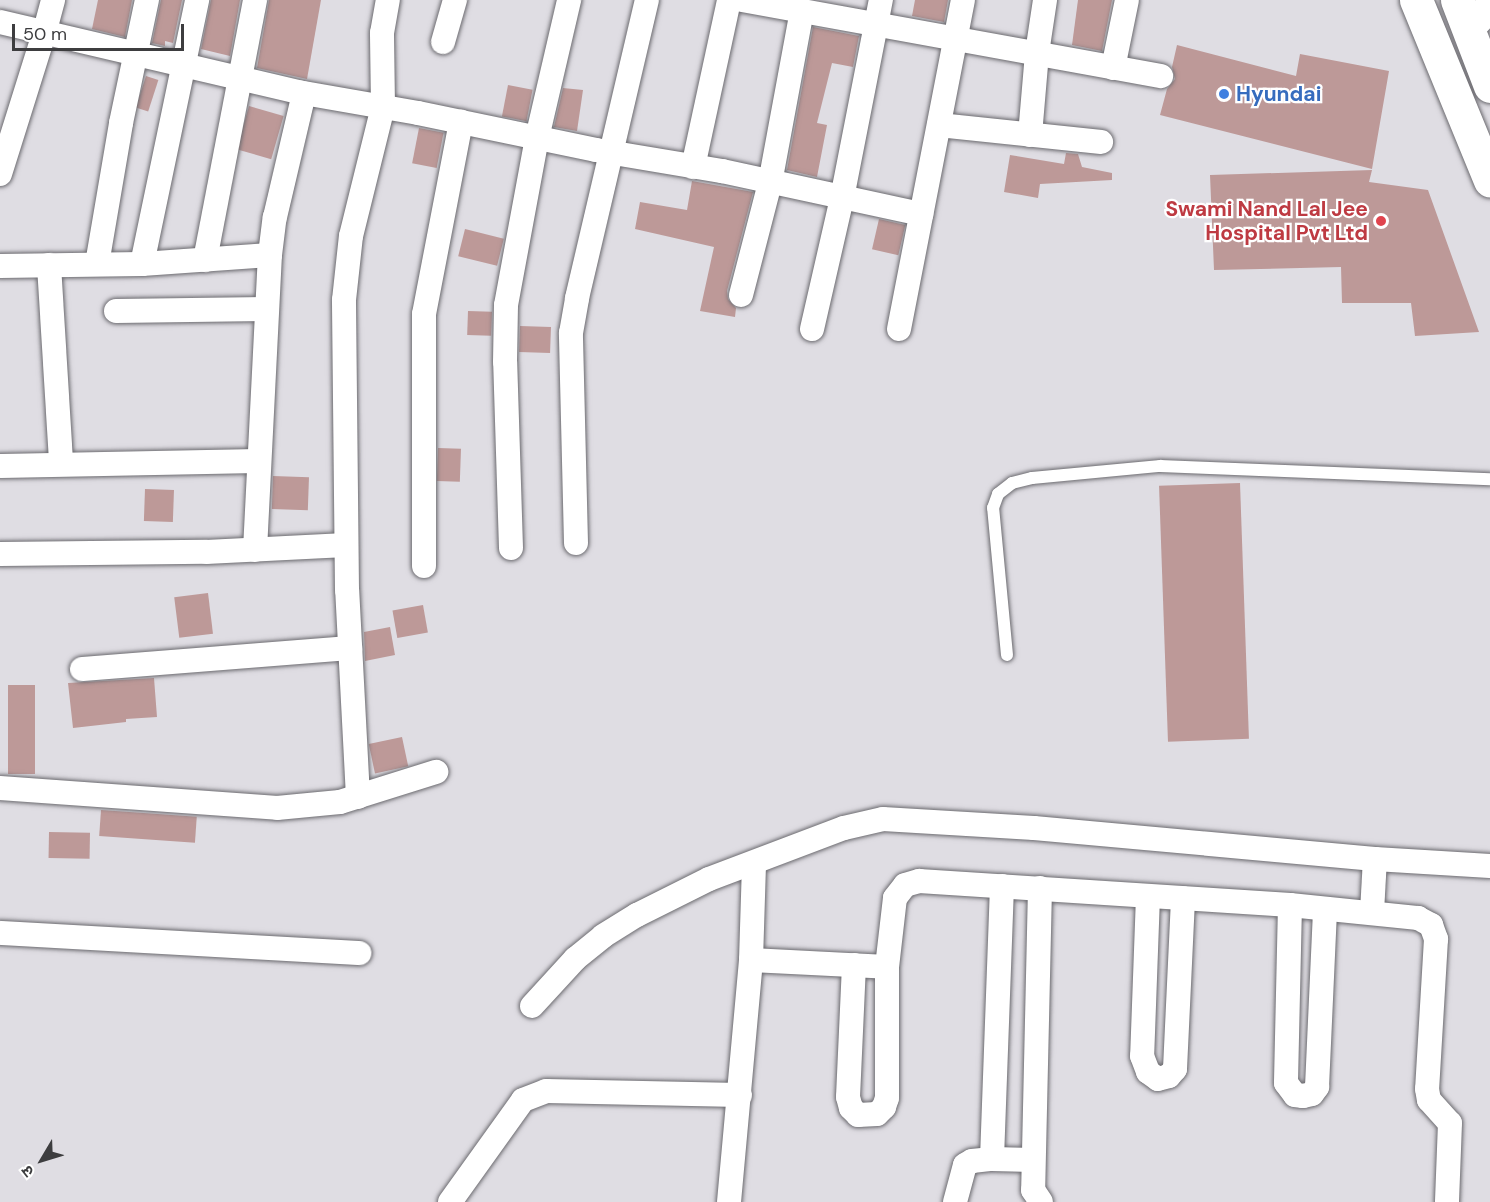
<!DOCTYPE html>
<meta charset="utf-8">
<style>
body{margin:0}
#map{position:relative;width:1490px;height:1202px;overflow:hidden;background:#dfdde3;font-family:"DM Sans","Noto Sans Devanagari",sans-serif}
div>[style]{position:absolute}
.building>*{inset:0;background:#bd9998;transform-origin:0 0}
.roads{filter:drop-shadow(0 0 2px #6b6a6f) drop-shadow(0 0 2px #6b6a6f)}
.service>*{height:12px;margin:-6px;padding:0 6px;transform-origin:6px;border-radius:6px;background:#fff}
.minor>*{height:24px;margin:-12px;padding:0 12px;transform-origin:12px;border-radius:12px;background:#fff}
.tertiary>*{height:30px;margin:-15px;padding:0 15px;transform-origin:15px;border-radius:15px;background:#fff}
.trunk>*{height:33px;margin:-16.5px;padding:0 16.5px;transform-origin:16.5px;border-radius:16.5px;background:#fff}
.dots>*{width:16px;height:16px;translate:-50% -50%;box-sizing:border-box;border:3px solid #fff;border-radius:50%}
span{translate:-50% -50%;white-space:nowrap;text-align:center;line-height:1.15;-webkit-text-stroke:4.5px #fff;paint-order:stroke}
.shop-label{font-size:21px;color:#366cbe;font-weight:700}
.left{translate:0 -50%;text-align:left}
.health-label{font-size:21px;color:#be3a42;font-weight:700}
.right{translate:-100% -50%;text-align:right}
.north{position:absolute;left:12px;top:1130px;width:60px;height:60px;-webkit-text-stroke:4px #fff;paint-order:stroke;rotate:232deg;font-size:16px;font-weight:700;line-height:24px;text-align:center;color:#3d3d3f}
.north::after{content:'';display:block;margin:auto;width:21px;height:27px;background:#3d3d3f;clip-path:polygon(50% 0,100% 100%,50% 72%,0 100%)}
.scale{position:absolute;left:12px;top:24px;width:172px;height:27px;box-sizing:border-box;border:3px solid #3d3d3f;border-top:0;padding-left:8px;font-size:18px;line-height:21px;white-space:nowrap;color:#3d3d3f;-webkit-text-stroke:4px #fff;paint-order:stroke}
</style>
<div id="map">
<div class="building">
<div style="clip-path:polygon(98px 0,132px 0,125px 37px,92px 29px)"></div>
<div style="clip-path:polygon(161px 0,182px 0,173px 43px,165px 41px,165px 46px,152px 43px)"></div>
<div style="clip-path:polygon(211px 0,240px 0,230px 56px,201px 49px)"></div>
<div style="clip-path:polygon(269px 0,321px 0,307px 79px,257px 68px)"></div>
<div style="clip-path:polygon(915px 0,948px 0,944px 22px,912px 16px)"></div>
<div style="clip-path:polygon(1078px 0,1112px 0,1102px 51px,1072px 45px)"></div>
<div style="clip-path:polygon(813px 27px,859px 36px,853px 67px,832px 63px,817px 123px,827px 125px,817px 177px,787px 170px)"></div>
<div style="clip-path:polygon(1177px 45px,1296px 76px,1300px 54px,1389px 71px,1372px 169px,1160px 115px,1167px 89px,1175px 79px,1172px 67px)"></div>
<div style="left:146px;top:76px;width:13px;height:33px;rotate:18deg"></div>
<div style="left:508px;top:85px;width:25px;height:32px;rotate:11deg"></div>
<div style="clip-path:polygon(563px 88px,583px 90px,577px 131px,554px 127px)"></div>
<div style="left:249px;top:106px;width:36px;height:45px;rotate:16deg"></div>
<div style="left:419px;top:128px;width:25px;height:36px;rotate:11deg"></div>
<div style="clip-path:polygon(1066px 153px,1078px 154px,1082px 167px,1112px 173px,1112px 180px,1040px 184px,1038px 198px,1004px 192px,1010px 155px,1064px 164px)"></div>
<div style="clip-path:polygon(1372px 170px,1369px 182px,1428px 190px,1479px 332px,1415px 336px,1411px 303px,1342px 303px,1341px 267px,1214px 270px,1210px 175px)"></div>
<div style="clip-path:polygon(692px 181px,753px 192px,727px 291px,728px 299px,736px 308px,735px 317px,700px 311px,714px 247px,635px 229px,640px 202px,687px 210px)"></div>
<div style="left:879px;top:219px;width:27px;height:31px;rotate:13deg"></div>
<div style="left:465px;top:229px;width:40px;height:28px;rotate:14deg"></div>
<div style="left:468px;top:311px;width:24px;height:24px;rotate:2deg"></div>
<div style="left:520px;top:326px;width:31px;height:26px;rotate:2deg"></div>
<div style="left:438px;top:448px;width:23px;height:33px;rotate:2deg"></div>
<div style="left:273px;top:476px;width:36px;height:33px;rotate:2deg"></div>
<div style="left:1240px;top:483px;width:256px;height:81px;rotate:88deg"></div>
<div style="left:145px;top:489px;width:29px;height:32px;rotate:2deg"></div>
<div style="left:208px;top:593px;width:41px;height:34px;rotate:83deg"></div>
<div style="left:423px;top:605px;width:28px;height:31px;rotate:80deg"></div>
<div style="clip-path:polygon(390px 627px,395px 655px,365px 661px,364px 632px)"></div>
<div style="clip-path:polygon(154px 678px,157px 717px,126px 719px,126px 722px,73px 728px,68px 683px)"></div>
<div style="left:8px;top:685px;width:27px;height:89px"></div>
<div style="left:402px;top:737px;width:30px;height:34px;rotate:78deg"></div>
<div style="left:101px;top:810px;width:96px;height:26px;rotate:4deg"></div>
<div style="left:49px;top:832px;width:41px;height:26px;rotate:1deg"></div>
</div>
<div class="roads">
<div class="service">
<div style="left:1007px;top:655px;width:148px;rotate:-95.4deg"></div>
<div style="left:993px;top:508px;width:15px;rotate:-70deg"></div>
<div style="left:998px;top:494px;width:18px;rotate:-38deg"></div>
<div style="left:1012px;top:483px;width:21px;rotate:-14deg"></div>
<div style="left:1032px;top:478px;width:129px;rotate:-5.4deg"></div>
<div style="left:1160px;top:466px;width:330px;rotate:2.3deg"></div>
</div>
<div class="minor">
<div style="left:742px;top:0;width:426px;rotate:10.3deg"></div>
<div style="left:0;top:22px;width:306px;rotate:13.2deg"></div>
<div style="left:298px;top:92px;width:122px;rotate:9.9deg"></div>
<div style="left:418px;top:113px;width:182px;rotate:11.7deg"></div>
<div style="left:596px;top:150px;width:128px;rotate:9.5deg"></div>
<div style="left:722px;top:171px;width:204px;rotate:12.2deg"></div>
<div style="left:443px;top:42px;width:44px;rotate:-74.1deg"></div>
<div style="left:1113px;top:68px;width:69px;rotate:-78.4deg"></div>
<div style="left:939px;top:125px;width:163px;rotate:6deg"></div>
<div style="left:1030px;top:135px;width:82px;rotate:-85.1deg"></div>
<div style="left:1037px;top:53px;width:54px;rotate:-81.4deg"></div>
<div style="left:693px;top:167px;width:171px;rotate:-77.8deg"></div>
<div style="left:0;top:174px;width:147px;rotate:-72.6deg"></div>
<div style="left:44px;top:34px;width:35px;rotate:-75deg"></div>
<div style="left:205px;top:260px;width:265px;rotate:-79.1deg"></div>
<div style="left:97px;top:264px;width:143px;rotate:-80.3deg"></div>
<div style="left:121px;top:123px;width:126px;rotate:-78.1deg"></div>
<div style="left:142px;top:264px;width:270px;rotate:-78.2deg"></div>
<div style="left:49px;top:265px;width:199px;rotate:86.5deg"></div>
<div style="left:0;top:266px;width:142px;rotate:-0.8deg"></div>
<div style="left:142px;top:264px;width:128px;rotate:-4deg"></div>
<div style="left:741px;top:295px;width:116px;rotate:-75.5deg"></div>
<div style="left:770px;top:183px;width:175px;rotate:-79.5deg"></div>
<div style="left:116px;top:311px;width:150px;rotate:-0.8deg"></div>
<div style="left:812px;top:329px;width:134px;rotate:-77.1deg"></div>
<div style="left:842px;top:198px;width:202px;rotate:-78.9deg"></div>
<div style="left:899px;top:329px;width:335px;rotate:-79deg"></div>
<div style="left:0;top:466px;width:259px;rotate:-1.1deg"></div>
<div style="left:576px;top:543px;width:210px;rotate:-91.4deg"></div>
<div style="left:571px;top:333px;width:36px;rotate:-80deg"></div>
<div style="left:577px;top:298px;width:306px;rotate:-76.8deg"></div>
<div style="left:511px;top:548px;width:186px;rotate:-91.8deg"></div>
<div style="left:505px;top:362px;width:57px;rotate:-89deg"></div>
<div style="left:506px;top:305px;width:170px;rotate:-79.5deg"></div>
<div style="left:537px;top:138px;width:142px;rotate:-76.9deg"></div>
<div style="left:255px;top:550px;width:295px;rotate:-87.1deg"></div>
<div style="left:270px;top:255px;width:38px;rotate:-83deg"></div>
<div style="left:275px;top:217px;width:127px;rotate:-76.8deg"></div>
<div style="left:0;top:554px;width:206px;rotate:-0.6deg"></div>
<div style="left:206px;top:552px;width:140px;rotate:-2.9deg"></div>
<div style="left:424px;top:566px;width:252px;rotate:-90deg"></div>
<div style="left:424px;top:314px;width:196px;rotate:-79.1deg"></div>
<div style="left:82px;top:669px;width:269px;rotate:-4.5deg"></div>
<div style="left:0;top:788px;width:278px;rotate:4.1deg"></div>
<div style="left:277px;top:808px;width:63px;rotate:-5.4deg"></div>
<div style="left:340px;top:802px;width:101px;rotate:-17.4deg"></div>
<div style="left:358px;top:797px;width:207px;rotate:-93deg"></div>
<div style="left:347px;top:590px;width:290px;rotate:-90.6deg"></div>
<div style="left:344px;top:300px;width:64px;rotate:-83.8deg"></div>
<div style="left:351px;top:236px;width:133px;rotate:-76.1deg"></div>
<div style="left:383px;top:107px;width:74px;rotate:-90.8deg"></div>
<div style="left:382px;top:33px;width:34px;rotate:-80deg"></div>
<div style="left:1002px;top:886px;width:273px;rotate:92.1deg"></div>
<div style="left:992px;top:1159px;width:41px;rotate:1.4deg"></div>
<div style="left:1040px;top:888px;width:302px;rotate:91.3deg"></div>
<div style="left:1033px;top:1190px;width:14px;rotate:56deg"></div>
<div style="left:1148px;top:896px;width:160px;rotate:92.1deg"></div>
<div style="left:1142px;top:1056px;width:17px;rotate:69deg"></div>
<div style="left:1148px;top:1072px;width:12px;rotate:35deg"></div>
<div style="left:1158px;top:1079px;width:11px;rotate:-15deg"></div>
<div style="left:1169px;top:1076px;width:9px;rotate:-49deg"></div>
<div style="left:1175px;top:1069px;width:171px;rotate:-87.3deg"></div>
<div style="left:1290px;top:905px;width:178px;rotate:91.3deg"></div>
<div style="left:1286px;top:1083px;width:15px;rotate:53deg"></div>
<div style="left:1295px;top:1095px;width:8px;rotate:7deg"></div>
<div style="left:1303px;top:1096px;width:9px;rotate:-13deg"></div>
<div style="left:1312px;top:1094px;width:9px;rotate:-54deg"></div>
<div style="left:1317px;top:1087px;width:178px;rotate:-87.4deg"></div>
<div style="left:1372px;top:912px;width:53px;rotate:-86.8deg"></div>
<div style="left:0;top:933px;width:360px;rotate:3.2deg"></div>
<div style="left:751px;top:960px;width:136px;rotate:2.9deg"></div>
<div style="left:887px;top:967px;width:69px;rotate:-83.4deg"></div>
<div style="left:895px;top:898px;width:16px;rotate:-52deg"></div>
<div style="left:905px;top:885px;width:15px;rotate:-16deg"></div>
<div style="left:919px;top:881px;width:372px;rotate:3.7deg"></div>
<div style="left:1290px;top:905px;width:129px;rotate:5.8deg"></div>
<div style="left:1418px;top:918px;width:15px;rotate:28deg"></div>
<div style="left:1431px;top:925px;width:15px;rotate:70deg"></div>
<div style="left:1436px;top:939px;width:150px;rotate:93.4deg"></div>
<div style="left:1427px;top:1089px;width:11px;rotate:80deg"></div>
<div style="left:1429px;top:1100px;width:31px;rotate:48deg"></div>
<div style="left:1450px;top:1123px;width:79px;rotate:92.2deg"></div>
<div style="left:854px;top:965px;width:132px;rotate:92.6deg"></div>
<div style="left:848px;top:1097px;width:11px;rotate:75deg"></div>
<div style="left:851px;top:1108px;width:10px;rotate:45deg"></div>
<div style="left:858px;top:1115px;width:19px;rotate:-3deg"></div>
<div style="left:877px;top:1114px;width:10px;rotate:-45deg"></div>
<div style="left:884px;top:1107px;width:9px;rotate:-72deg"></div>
<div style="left:887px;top:1098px;width:131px;rotate:-90deg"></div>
<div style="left:532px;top:1006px;width:64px;rotate:-47.5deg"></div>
<div style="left:575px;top:959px;width:36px;rotate:-39deg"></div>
<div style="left:603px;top:936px;width:40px;rotate:-32deg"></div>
<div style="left:637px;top:915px;width:80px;rotate:-26.6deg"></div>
<div style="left:709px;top:879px;width:144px;rotate:-20.7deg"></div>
<div style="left:844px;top:828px;width:40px;rotate:-13deg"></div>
<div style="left:883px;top:819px;width:151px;rotate:3.4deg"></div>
<div style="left:1034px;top:828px;width:342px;rotate:5.2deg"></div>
<div style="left:1375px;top:859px;width:115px;rotate:3.5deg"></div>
<div style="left:450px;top:1202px;width:125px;rotate:-54.4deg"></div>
<div style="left:523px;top:1100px;width:25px;rotate:-21deg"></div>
<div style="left:546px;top:1091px;width:194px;rotate:1.2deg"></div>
<div style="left:729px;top:1202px;width:243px;rotate:-84.8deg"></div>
<div style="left:751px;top:960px;width:97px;rotate:-88.2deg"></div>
<div style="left:955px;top:1202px;width:38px;rotate:-75deg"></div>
<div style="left:965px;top:1165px;width:8px;rotate:-30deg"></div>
<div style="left:972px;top:1161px;width:20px;rotate:-6deg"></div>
</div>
<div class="tertiary">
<div style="left:1468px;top:30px;width:33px;rotate:-47deg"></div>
</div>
<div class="trunk">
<div style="left:1416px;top:0;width:195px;rotate:67.7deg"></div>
<div style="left:1457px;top:0;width:92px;rotate:69deg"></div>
</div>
</div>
<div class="dots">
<div style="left:1224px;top:94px;background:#3f7fe0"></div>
<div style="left:1381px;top:221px;background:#e0444e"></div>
</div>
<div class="shop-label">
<span class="left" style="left:1236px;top:94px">Hyundai</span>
</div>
<div class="health-label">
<span class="right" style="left:1368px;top:221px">Swami Nand Lal Jee<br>Hospital Pvt Ltd</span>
</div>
<div class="north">उ</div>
<div class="scale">50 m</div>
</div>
